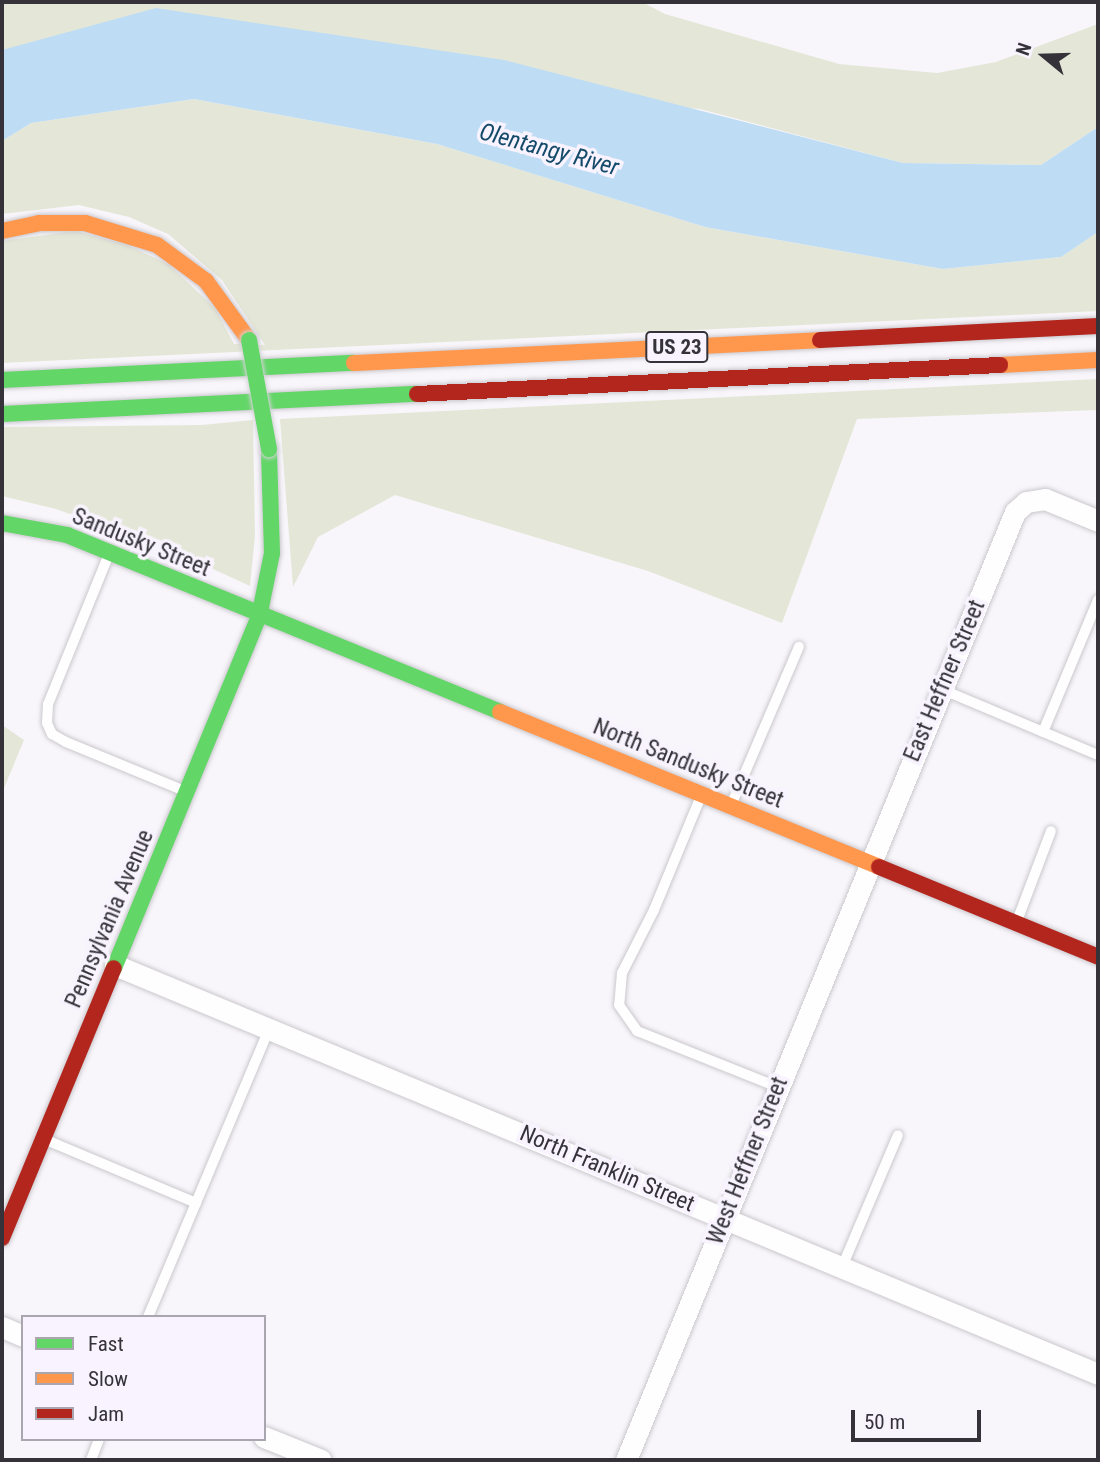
<!DOCTYPE html>
<style>
body{margin:0}
#map{position:relative;width:1100px;height:1462px;overflow:hidden;background:#f8f6fb;font-family:"Roboto Condensed",sans-serif}
div>[style]{position:absolute}
.green>*{inset:0;background:#e4e7d7}
.water>*{inset:0;background:#beddf5}
.roads{filter:drop-shadow(0 0 2px #cac8cd) drop-shadow(0 0 2px #cac8cd)}
.lane>*{height:10px;margin:-5px;padding:0 5px;transform-origin:5px;border-radius:5px;background:#fefefe}
.street>*{height:21px;margin:-10.5px;padding:0 10.5px;transform-origin:10.5px;border-radius:10.5px;background:#fefefe}
.fast>*{height:16px;margin:-8px;padding:0 8px;transform-origin:8px;border-radius:8px;background:#63d668}
.slow>*{height:16px;margin:-8px;padding:0 8px;transform-origin:8px;border-radius:8px;background:#ff974d}
.jam>*{height:16px;margin:-8px;padding:0 8px;transform-origin:8px;border-radius:8px;background:#b3261e}
.bridges{filter:drop-shadow(0 0 2px #d4d3d6) drop-shadow(0 0 2px #d4d3d6)}
.fast-bridge>*{height:16px;margin:-8px;padding:0 8px;transform-origin:8px;border-radius:8px;background:#63d668}
span{translate:-50% -50%;white-space:nowrap;text-align:center;line-height:1.15;-webkit-text-stroke:7px #f8f3fe;paint-order:stroke}
.shield-label span{padding:2px 5px;background:#f8f3fe;border:2px solid;border-radius:5px;-webkit-text-stroke-width:0}
.shield-label{font-size:21px;color:#353339;font-weight:700}
.street-label{font-size:23px;color:#353339}
.water-label{font-size:24px;color:#144a69;font-style:italic}
.frame{position:absolute;inset:0;border:4px solid #353339;pointer-events:none}
.legend{position:absolute;left:21px;top:1315px;width:245px;height:126px;box-sizing:border-box;background:#f8f3fe;border:2px solid #aaa6af;margin:0;padding:9px 12px;list-style:none;font-size:21px;color:#353339}
.legend li{display:flex;align-items:center;gap:14px;height:35px}
.legend b{width:35px;border:2px solid #aaa6af}
.north{position:absolute;left:1009px;top:21px;width:70px;height:70px;-webkit-text-stroke:5px #f8f3fe;paint-order:stroke;rotate:289deg;font-size:19px;font-weight:700;line-height:28px;text-align:center;color:#353339}
.north::after{content:'';display:block;margin:auto;width:24px;height:32px;background:#353339;clip-path:polygon(50% 0,100% 100%,50% 72%,0 100%)}
.scale{position:absolute;left:851px;top:1410px;width:130px;height:32px;box-sizing:border-box;border:4px solid #353339;border-top:0;padding-left:9px;font-size:21px;line-height:24px;white-space:nowrap;color:#353339;-webkit-text-stroke:5px #f8f3fe;paint-order:stroke}
</style>
<div id="map">
<div class="green">
<div style="clip-path:polygon(2px 2px,642px 2px,665px 14px,839px 64px,937px 73px,996px 62px,1098px 24px,1098px 127px,1041px 165px,903px 163px,700px 109px,2px 50px)"></div>
<div style="clip-path:polygon(194px 99px,437px 144px,705px 227px,943px 269px,1061px 257px,1098px 232px,1098px 311px,2px 363px,2px 241px,75px 231px,127px 245px,168px 264px,215px 308px,234px 344px,265px 345px,222px 280px,168px 234px,129px 217px,79px 205px,2px 214px,2px 141px,31px 123px)"></div>
<div style="clip-path:polygon(1098px 379px,1098px 410px,857px 419px,782px 623px,648px 571px,395px 495px,318px 537px,293px 587px,280px 419px)"></div>
<div style="clip-path:polygon(253px 420px,255px 536px,250px 586px,176px 552px,56px 509px,2px 496px,2px 427px,202px 425px)"></div>
<div style="clip-path:polygon(2px 725px,24px 740px,2px 793px)"></div>
</div>
<div class="water">
<div style="clip-path:polygon(156px 8px,504px 60px,903px 163px,1041px 165px,1098px 127px,1098px 232px,1061px 257px,943px 269px,705px 227px,437px 144px,194px 99px,31px 123px,2px 141px,2px 50px)"></div>
</div>
<div class="roads">
<div class="lane">
<div style="left:109px;top:554px;width:162px;rotate:112.1deg"></div>
<div style="left:48px;top:704px;width:19px;rotate:93deg"></div>
<div style="left:47px;top:723px;width:12px;rotate:66deg"></div>
<div style="left:52px;top:734px;width:16px;rotate:30deg"></div>
<div style="left:66px;top:742px;width:129px;rotate:22.4deg"></div>
<div style="left:941px;top:689px;width:170px;rotate:22.8deg"></div>
<div style="left:1043px;top:732px;width:143px;rotate:-67.4deg"></div>
<div style="left:701px;top:796px;width:123px;rotate:112.4deg"></div>
<div style="left:654px;top:910px;width:71px;rotate:116.9deg"></div>
<div style="left:622px;top:973px;width:32px;rotate:95deg"></div>
<div style="left:619px;top:1005px;width:32px;rotate:55deg"></div>
<div style="left:637px;top:1031px;width:152px;rotate:21.7deg"></div>
<div style="left:732px;top:803px;width:170px;rotate:-66.8deg"></div>
<div style="left:1017px;top:921px;width:96px;rotate:-69.3deg"></div>
<div style="left:44px;top:1139px;width:165px;rotate:22.8deg"></div>
<div style="left:842px;top:1267px;width:143px;rotate:-67deg"></div>
<div style="left:148px;top:1317px;width:312px;rotate:-67.2deg"></div>
<div style="left:91px;top:1460px;width:22px;rotate:-69deg"></div>
</div>
<div class="street">
<div style="left:115px;top:965px;width:1065px;rotate:22.59deg"></div>
<div style="left:2px;top:1327px;width:23px;rotate:23deg"></div>
<div style="left:264px;top:1437px;width:61px;rotate:22deg"></div>
<div style="left:626px;top:1460px;width:1025px;rotate:-67.69deg"></div>
<div style="left:1015px;top:512px;width:15px;rotate:-42deg"></div>
<div style="left:1026px;top:502px;width:19px;rotate:-9deg"></div>
<div style="left:1045px;top:499px;width:57px;rotate:22.5deg"></div>
</div>
<div class="fast">
<div style="left:2px;top:380px;width:352px;rotate:-2.8deg"></div>
<div style="left:2px;top:414px;width:415px;rotate:-2.8deg"></div>
<div style="left:2px;top:523px;width:66px;rotate:10.5deg"></div>
<div style="left:67px;top:535px;width:468px;rotate:22.2deg"></div>
<div style="left:259px;top:617px;width:65px;rotate:-78.5deg"></div>
<div style="left:272px;top:553px;width:104px;rotate:-91.7deg"></div>
<div style="left:114px;top:968px;width:380px;rotate:-67.6deg"></div>
</div>
<div class="slow">
<div style="left:2px;top:231px;width:38px;rotate:-12deg"></div>
<div style="left:39px;top:223px;width:46px"></div>
<div style="left:85px;top:223px;width:75px;rotate:17deg"></div>
<div style="left:157px;top:245px;width:61px;rotate:36.3deg"></div>
<div style="left:206px;top:281px;width:73px;rotate:53.9deg"></div>
<div style="left:354px;top:363px;width:467px;rotate:-2.8deg"></div>
<div style="left:1000px;top:365px;width:98px;rotate:-2.9deg"></div>
<div style="left:500px;top:712px;width:409px;rotate:22.2deg"></div>
</div>
<div class="jam">
<div style="left:820px;top:340px;width:278px;rotate:-2.9deg"></div>
<div style="left:417px;top:394px;width:584px;rotate:-2.85deg"></div>
<div style="left:879px;top:867px;width:237px;rotate:22.3deg"></div>
<div style="left:2px;top:1238px;width:292px;rotate:-67.5deg"></div>
</div>
</div>
<div class="bridges">
<div class="fast-bridge">
<div style="left:249px;top:340px;width:111px;rotate:79.6deg"></div>
</div>
</div>
<div class="shield-label">
<span style="left:677px;top:347px">US 23</span>
</div>
<div class="street-label">
<span style="left:141px;top:543px;rotate:22deg">Sandusky Street</span>
<span style="left:945px;top:681px;rotate:-67deg">East Heffner Street</span>
<span style="left:688px;top:764px;rotate:22deg">North Sandusky Street</span>
<span style="left:110px;top:919px;rotate:-67deg">Pennsylvania Avenue</span>
<span style="left:748px;top:1161px;rotate:-68deg">West Heffner Street</span>
<span style="left:607px;top:1169px;rotate:23deg">North Franklin Street</span>
</div>
<div class="water-label">
<span style="left:549px;top:150px;rotate:15deg">Olentangy River</span>
</div>
<div class="frame"></div>
<ul class="legend">
<li><b style="height:9px;background:#63d668"></b>Fast</li>
<li><b style="height:9px;background:#ff974d"></b>Slow</li>
<li><b style="height:9px;background:#b3261e"></b>Jam</li>
</ul>
<div class="north">N</div>
<div class="scale">50 m</div>
</div>
